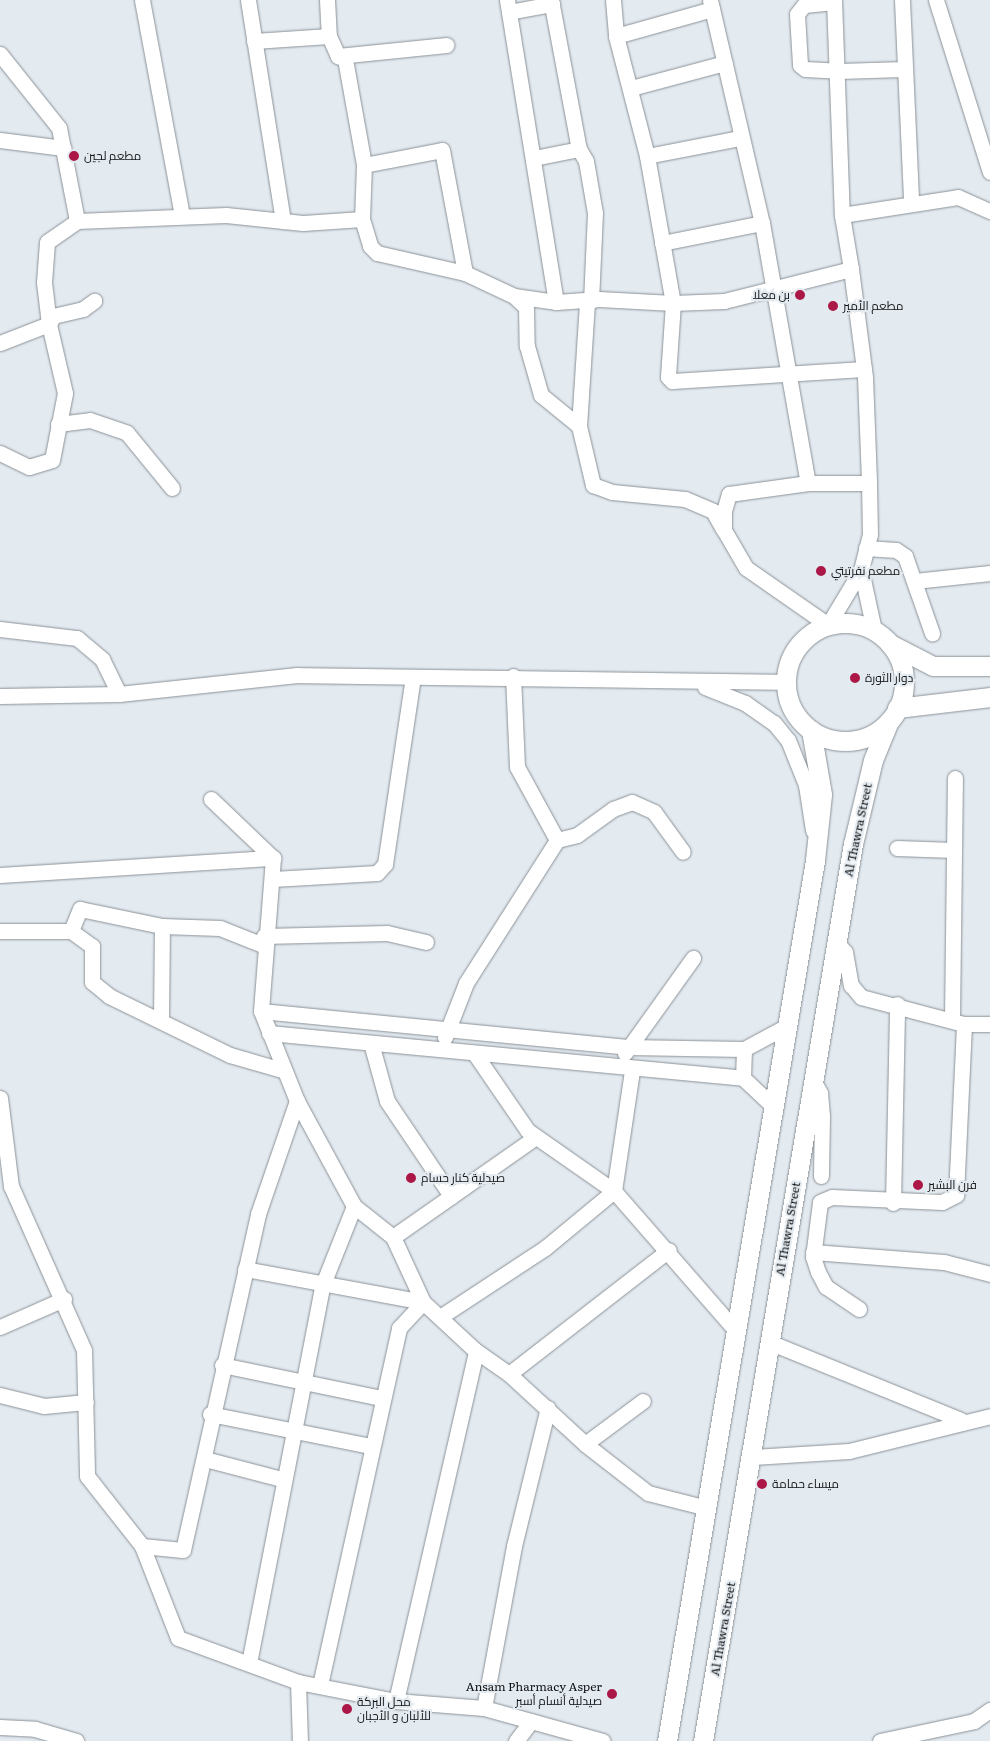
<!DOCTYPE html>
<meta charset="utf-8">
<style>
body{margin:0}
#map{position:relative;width:990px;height:1741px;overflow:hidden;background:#e3eaf0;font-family:Literata,Cairo,serif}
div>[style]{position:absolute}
.roads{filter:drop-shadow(0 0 1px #8b9297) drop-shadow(0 0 1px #8b9297)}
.minor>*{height:15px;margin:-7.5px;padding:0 7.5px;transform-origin:7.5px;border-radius:7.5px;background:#fff}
.major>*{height:19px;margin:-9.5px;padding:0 9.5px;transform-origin:9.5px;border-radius:9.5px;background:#fff}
.major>.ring{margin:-9.5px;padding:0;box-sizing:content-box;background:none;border:19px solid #fff;border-radius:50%}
.dots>*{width:14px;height:14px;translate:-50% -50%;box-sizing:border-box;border:2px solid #e3eaf0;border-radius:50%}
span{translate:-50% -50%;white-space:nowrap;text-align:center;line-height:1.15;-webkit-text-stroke:4px #e3eaf0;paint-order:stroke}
.poi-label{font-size:12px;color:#111315}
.left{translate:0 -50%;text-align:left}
.right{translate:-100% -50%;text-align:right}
.street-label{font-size:12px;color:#111315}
</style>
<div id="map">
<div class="roads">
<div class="minor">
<div style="left:142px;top:0;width:219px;rotate:79.5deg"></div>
<div style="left:248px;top:0;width:224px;rotate:81deg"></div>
<div style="left:327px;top:0;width:36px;rotate:87deg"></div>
<div style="left:329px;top:36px;width:22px;rotate:66deg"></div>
<div style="left:338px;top:56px;width:8px;rotate:23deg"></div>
<div style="left:345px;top:59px;width:108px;rotate:79.8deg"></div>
<div style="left:364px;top:165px;width:54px;rotate:92.1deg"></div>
<div style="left:507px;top:0;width:306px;rotate:80.8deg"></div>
<div style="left:551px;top:0;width:152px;rotate:79.4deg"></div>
<div style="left:613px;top:0;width:36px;rotate:85deg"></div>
<div style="left:616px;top:36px;width:124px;rotate:75.5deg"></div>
<div style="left:647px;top:156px;width:149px;rotate:80deg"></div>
<div style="left:673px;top:303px;width:74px;rotate:93.9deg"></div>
<div style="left:668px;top:377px;width:6px;rotate:45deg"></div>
<div style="left:672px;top:381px;width:192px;rotate:-3.6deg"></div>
<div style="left:710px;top:0;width:229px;rotate:76.9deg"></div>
<div style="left:762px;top:223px;width:264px;rotate:80deg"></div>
<div style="left:834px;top:0;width:215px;rotate:87.9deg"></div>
<div style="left:902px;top:0;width:202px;rotate:87.4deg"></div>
<div style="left:936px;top:0;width:180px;rotate:72.6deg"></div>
<div style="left:834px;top:2px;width:30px;rotate:174deg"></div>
<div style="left:804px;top:5px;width:11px;rotate:128deg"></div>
<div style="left:797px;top:14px;width:51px;rotate:86.6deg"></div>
<div style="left:800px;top:65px;width:6px;rotate:39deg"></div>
<div style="left:805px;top:69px;width:33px;rotate:3deg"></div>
<div style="left:838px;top:71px;width:67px;rotate:-1.7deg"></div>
<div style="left:509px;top:12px;width:44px;rotate:-10.5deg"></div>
<div style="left:616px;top:36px;width:100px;rotate:-15.7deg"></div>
<div style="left:254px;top:41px;width:75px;rotate:-3.8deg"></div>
<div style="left:0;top:54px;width:95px;rotate:51.4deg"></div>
<div style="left:59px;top:128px;width:95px;rotate:79deg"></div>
<div style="left:338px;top:56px;width:109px;rotate:-5.8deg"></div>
<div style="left:631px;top:88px;width:97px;rotate:-14.9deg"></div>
<div style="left:0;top:140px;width:64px;rotate:7.2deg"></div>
<div style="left:647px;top:156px;width:95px;rotate:-11deg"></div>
<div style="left:534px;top:158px;width:46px;rotate:-11.3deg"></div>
<div style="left:579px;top:149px;width:14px;rotate:60deg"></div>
<div style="left:586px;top:161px;width:53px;rotate:80.2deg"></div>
<div style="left:595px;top:213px;width:88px;rotate:92.6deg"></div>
<div style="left:364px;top:165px;width:79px;rotate:-10.9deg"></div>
<div style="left:442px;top:150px;width:125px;rotate:79.4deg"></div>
<div style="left:662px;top:243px;width:102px;rotate:-11.3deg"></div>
<div style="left:851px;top:269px;width:109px;rotate:82.6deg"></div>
<div style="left:865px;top:377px;width:106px;rotate:87.8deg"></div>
<div style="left:869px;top:483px;width:51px;rotate:88.9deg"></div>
<div style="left:870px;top:534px;width:37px;rotate:104deg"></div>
<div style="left:861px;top:570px;width:61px;rotate:77.8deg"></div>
<div style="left:514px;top:296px;width:16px;rotate:43deg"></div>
<div style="left:526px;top:307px;width:39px;rotate:89deg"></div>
<div style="left:527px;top:346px;width:51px;rotate:74.1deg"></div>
<div style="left:541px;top:395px;width:49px;rotate:39.2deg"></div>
<div style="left:579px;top:426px;width:61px;rotate:76.7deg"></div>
<div style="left:593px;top:485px;width:20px;rotate:20deg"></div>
<div style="left:612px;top:492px;width:73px;rotate:5.5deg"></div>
<div style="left:685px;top:499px;width:30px;rotate:23deg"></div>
<div style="left:713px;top:511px;width:21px;rotate:61deg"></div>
<div style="left:0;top:343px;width:53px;rotate:-21.2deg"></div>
<div style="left:49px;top:324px;width:42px;rotate:-96.8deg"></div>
<div style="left:44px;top:282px;width:40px;rotate:-85.7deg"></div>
<div style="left:47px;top:242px;width:37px;rotate:-35deg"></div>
<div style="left:77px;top:221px;width:149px;rotate:-2.3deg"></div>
<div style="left:226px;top:215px;width:77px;rotate:5.9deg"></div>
<div style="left:303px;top:223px;width:59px;rotate:-3.9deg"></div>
<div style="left:362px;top:219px;width:28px;rotate:73deg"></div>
<div style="left:370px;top:246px;width:10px;rotate:45deg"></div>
<div style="left:377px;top:253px;width:90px;rotate:12.8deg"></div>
<div style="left:465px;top:273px;width:54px;rotate:25.1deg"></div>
<div style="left:514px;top:296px;width:42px;rotate:8.1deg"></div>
<div style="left:556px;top:302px;width:43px;rotate:-4deg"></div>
<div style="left:599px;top:299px;width:74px;rotate:3.1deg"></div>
<div style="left:673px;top:303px;width:51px;rotate:-2.2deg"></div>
<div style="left:724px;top:301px;width:131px;rotate:-14.1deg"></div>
<div style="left:851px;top:269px;width:55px;rotate:-99.5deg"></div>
<div style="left:842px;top:215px;width:117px;rotate:-8.8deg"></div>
<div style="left:958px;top:197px;width:35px;rotate:24deg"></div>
<div style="left:58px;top:424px;width:32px;rotate:-7deg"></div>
<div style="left:90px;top:420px;width:39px;rotate:19deg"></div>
<div style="left:127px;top:433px;width:71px;rotate:50.7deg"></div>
<div style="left:579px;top:426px;width:125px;rotate:-86.3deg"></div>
<div style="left:0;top:453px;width:32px;rotate:26deg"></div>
<div style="left:29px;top:467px;width:24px;rotate:-17deg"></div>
<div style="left:52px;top:460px;width:68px;rotate:-79deg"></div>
<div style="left:65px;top:393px;width:71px;rotate:-103.1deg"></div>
<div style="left:49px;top:324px;width:9px;rotate:-63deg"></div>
<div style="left:53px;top:316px;width:31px;rotate:-13deg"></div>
<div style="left:83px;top:309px;width:14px;rotate:-36deg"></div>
<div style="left:866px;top:548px;width:30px;rotate:4deg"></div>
<div style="left:896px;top:550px;width:11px;rotate:34deg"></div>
<div style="left:905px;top:556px;width:82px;rotate:70.7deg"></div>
<div style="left:861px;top:570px;width:64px;rotate:121deg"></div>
<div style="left:828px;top:625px;width:100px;rotate:-145.2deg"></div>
<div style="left:746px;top:568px;width:44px;rotate:-120.1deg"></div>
<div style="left:724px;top:530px;width:19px;rotate:-90deg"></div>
<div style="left:724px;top:511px;width:18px;rotate:-74deg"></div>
<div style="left:729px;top:494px;width:80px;rotate:-7.9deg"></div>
<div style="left:808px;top:483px;width:61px"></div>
<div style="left:915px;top:581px;width:75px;rotate:-6.1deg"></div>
<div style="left:0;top:629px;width:78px;rotate:6.7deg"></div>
<div style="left:77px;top:638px;width:33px;rotate:40deg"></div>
<div style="left:102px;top:659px;width:39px;rotate:64deg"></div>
<div style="left:705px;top:687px;width:43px;rotate:21.8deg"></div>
<div style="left:745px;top:703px;width:35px;rotate:35deg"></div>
<div style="left:774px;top:723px;width:22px;rotate:51deg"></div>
<div style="left:788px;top:740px;width:48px;rotate:68.2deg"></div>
<div style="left:806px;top:785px;width:46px;rotate:81.2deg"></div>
<div style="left:0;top:696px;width:119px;rotate:-1deg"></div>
<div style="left:119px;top:694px;width:179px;rotate:-6.1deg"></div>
<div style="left:297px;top:675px;width:489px;rotate:0.8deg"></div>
<div style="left:211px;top:799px;width:86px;rotate:43.6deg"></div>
<div style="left:273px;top:858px;width:153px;rotate:94.5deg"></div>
<div style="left:261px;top:1011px;width:97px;rotate:68.2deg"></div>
<div style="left:297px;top:1101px;width:119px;rotate:61.5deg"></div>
<div style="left:354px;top:1206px;width:50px;rotate:38.5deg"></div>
<div style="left:393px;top:1237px;width:72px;rotate:65.2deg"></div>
<div style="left:423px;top:1302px;width:72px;rotate:42.8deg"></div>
<div style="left:476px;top:1351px;width:40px;rotate:34.9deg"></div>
<div style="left:509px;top:1374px;width:103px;rotate:42.6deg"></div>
<div style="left:585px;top:1444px;width:80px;rotate:37.9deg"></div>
<div style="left:648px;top:1493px;width:61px;rotate:14.3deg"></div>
<div style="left:557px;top:840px;width:21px;rotate:-14deg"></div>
<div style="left:577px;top:835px;width:44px;rotate:-35.8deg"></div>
<div style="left:613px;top:809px;width:20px;rotate:-20deg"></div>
<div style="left:632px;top:802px;width:24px;rotate:24deg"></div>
<div style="left:654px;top:812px;width:49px;rotate:54.1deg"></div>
<div style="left:897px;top:848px;width:56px;rotate:2deg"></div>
<div style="left:0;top:875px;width:274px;rotate:-3.6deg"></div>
<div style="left:273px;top:879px;width:104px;rotate:-3.3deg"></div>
<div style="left:377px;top:873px;width:12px;rotate:-48deg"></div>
<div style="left:385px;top:864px;width:189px;rotate:-81.5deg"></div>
<div style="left:0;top:931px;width:71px"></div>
<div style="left:71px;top:931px;width:26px;rotate:36deg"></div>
<div style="left:92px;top:946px;width:36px;rotate:90deg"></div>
<div style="left:92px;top:982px;width:22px;rotate:39deg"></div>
<div style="left:109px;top:996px;width:135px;rotate:26deg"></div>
<div style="left:230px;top:1055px;width:57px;rotate:16.2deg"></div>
<div style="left:71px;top:931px;width:24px;rotate:-68deg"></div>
<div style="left:80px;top:909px;width:84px;rotate:11.7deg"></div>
<div style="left:162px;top:926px;width:58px;rotate:2deg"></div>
<div style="left:220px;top:928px;width:46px;rotate:21.6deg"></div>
<div style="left:264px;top:936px;width:123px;rotate:-1.4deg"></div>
<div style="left:387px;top:933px;width:40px;rotate:13deg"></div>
<div style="left:837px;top:943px;width:12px;rotate:48deg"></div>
<div style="left:845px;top:952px;width:34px;rotate:80deg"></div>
<div style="left:851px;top:985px;width:16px;rotate:50deg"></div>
<div style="left:861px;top:997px;width:106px;rotate:14.7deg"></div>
<div style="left:964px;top:1024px;width:26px"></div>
<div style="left:261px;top:1011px;width:368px;rotate:5.6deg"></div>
<div style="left:627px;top:1047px;width:117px;rotate:1deg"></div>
<div style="left:744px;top:1049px;width:49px;rotate:-28.1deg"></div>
<div style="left:952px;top:1019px;width:241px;rotate:-89.3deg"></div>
<div style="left:161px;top:1020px;width:94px;rotate:-89.4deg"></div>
<div style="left:269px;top:1033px;width:476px;rotate:5.4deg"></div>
<div style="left:743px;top:1078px;width:42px;rotate:43.1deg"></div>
<div style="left:445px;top:1037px;width:58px;rotate:-68.7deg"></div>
<div style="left:466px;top:983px;width:169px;rotate:-57.5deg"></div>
<div style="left:557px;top:840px;width:83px;rotate:-118.7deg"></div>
<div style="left:517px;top:767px;width:91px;rotate:-92.5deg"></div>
<div style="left:371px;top:1043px;width:60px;rotate:74.6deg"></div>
<div style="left:387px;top:1101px;width:115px;rotate:56deg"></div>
<div style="left:625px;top:1053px;width:117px;rotate:-54.4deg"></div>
<div style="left:475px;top:1054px;width:93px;rotate:55.5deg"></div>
<div style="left:528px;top:1131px;width:105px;rotate:34.9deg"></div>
<div style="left:614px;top:1191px;width:186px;rotate:48.9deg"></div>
<div style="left:743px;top:1078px;width:29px;rotate:-88deg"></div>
<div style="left:814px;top:1082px;width:13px;rotate:61deg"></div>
<div style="left:820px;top:1093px;width:23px;rotate:85deg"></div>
<div style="left:822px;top:1116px;width:60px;rotate:91deg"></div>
<div style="left:0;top:1098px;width:89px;rotate:82.9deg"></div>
<div style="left:11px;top:1186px;width:180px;rotate:66deg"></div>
<div style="left:84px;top:1350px;width:126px;rotate:88.6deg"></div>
<div style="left:87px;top:1476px;width:89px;rotate:51.8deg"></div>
<div style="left:142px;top:1546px;width:99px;rotate:68.6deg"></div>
<div style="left:178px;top:1638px;width:128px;rotate:20.1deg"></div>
<div style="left:298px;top:1682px;width:100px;rotate:11deg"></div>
<div style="left:396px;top:1701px;width:88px;rotate:4.5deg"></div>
<div style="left:484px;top:1708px;width:123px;rotate:15.5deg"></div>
<div style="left:893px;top:1203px;width:199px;rotate:-88.8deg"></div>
<div style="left:393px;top:1237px;width:174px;rotate:-35deg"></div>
<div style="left:813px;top:1252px;width:131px;rotate:4.4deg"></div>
<div style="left:944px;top:1262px;width:48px;rotate:14.6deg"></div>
<div style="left:245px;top:1269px;width:181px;rotate:10.5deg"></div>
<div style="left:859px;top:1309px;width:40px;rotate:-146deg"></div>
<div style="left:826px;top:1287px;width:17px;rotate:-118deg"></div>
<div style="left:818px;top:1272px;width:16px;rotate:-108deg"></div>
<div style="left:813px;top:1257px;width:55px;rotate:-82.7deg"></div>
<div style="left:820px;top:1202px;width:13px;rotate:-23deg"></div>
<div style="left:832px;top:1197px;width:110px;rotate:2.6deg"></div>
<div style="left:942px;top:1202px;width:16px;rotate:-27deg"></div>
<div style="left:956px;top:1195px;width:171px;rotate:-87.3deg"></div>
<div style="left:440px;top:1317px;width:126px;rotate:-33.3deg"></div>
<div style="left:545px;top:1248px;width:89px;rotate:-39.6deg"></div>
<div style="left:614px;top:1191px;width:122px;rotate:-81.5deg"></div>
<div style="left:0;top:1327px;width:70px;rotate:-23.6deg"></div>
<div style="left:769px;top:1342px;width:207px;rotate:22.1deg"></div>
<div style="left:222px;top:1365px;width:163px;rotate:11.7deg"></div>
<div style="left:509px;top:1374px;width:202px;rotate:-37.8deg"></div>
<div style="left:0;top:1395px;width:45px;rotate:14deg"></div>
<div style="left:44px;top:1406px;width:42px;rotate:-5.4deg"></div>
<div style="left:210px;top:1414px;width:163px;rotate:11.3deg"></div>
<div style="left:585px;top:1444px;width:72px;rotate:-36.6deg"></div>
<div style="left:753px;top:1457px;width:96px;rotate:-3.6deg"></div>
<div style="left:849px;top:1451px;width:145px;rotate:-13.9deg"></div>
<div style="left:205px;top:1459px;width:80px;rotate:14.6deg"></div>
<div style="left:142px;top:1546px;width:41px;rotate:5.6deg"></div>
<div style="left:183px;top:1550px;width:344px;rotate:-77.4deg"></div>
<div style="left:258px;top:1214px;width:120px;rotate:-71deg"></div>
<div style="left:249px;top:1663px;width:386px;rotate:-79deg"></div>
<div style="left:323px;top:1284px;width:84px;rotate:-68.3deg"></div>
<div style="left:298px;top:1682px;width:59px;rotate:88.1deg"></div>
<div style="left:320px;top:1685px;width:366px;rotate:-77.5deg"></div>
<div style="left:399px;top:1328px;width:35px;rotate:-47deg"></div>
<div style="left:396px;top:1701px;width:359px;rotate:-77.1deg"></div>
<div style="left:484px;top:1708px;width:165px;rotate:-79.5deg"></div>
<div style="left:514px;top:1546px;width:142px;rotate:-76.2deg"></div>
<div style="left:0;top:1727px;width:35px;rotate:3deg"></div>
<div style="left:35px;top:1729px;width:43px;rotate:16.3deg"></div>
<div style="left:516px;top:1741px;width:25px;rotate:-53deg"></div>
<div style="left:880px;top:1741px;width:96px;rotate:-12deg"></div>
<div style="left:974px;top:1721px;width:19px;rotate:-35deg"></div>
</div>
<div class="major">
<div class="ring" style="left:786px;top:623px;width:99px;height:99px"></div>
<div style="left:890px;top:644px;width:48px;rotate:27.1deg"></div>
<div style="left:933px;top:666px;width:57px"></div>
<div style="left:897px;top:708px;width:94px;rotate:-6.7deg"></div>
<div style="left:667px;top:1741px;width:893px;rotate:-80.46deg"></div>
<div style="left:815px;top:860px;width:66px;rotate:-83.9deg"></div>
<div style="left:822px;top:794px;width:65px;rotate:-99.8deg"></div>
<div style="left:703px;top:1741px;width:909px;rotate:-80.51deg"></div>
<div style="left:853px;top:844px;width:86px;rotate:-76.6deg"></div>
<div style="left:873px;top:760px;width:42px;rotate:-67.7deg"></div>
</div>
</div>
<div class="dots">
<div style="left:74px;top:156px;background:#ab1747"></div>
<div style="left:800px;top:295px;background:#ab1747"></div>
<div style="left:833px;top:306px;background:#ab1747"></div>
<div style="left:821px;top:571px;background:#ab1747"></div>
<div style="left:855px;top:678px;background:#ab1747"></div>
<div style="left:411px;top:1178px;background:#ab1747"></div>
<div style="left:918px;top:1185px;background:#ab1747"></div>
<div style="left:762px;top:1484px;background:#ab1747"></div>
<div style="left:612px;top:1694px;background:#ab1747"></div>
<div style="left:347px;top:1709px;background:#ab1747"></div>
</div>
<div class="poi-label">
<span class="left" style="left:84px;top:156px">مطعم لجين</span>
<span class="right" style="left:790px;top:295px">بن معلا</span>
<span class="left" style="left:843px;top:306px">مطعم الأمير</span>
<span class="left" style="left:831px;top:571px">مطعم نفرتيتي</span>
<span class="left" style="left:865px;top:678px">دوار الثورة</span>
<span class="left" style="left:421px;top:1178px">صيدلية كنار حسام</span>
<span class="left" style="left:928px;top:1185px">فرن البشير</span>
<span class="left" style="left:772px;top:1484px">ميساء حمامة</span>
<span class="right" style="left:602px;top:1694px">Ansam Pharmacy Asper<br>صيدلية أنسام أسبر</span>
<span class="left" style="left:357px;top:1709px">محل البركة<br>للألبان و الأجبان</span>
</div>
<div class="street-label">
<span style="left:858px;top:830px;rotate:-78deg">Al Thawra Street</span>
<span style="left:788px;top:1229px;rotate:-80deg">Al Thawra Street</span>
<span style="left:723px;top:1629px;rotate:-80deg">Al Thawra Street</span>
</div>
</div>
